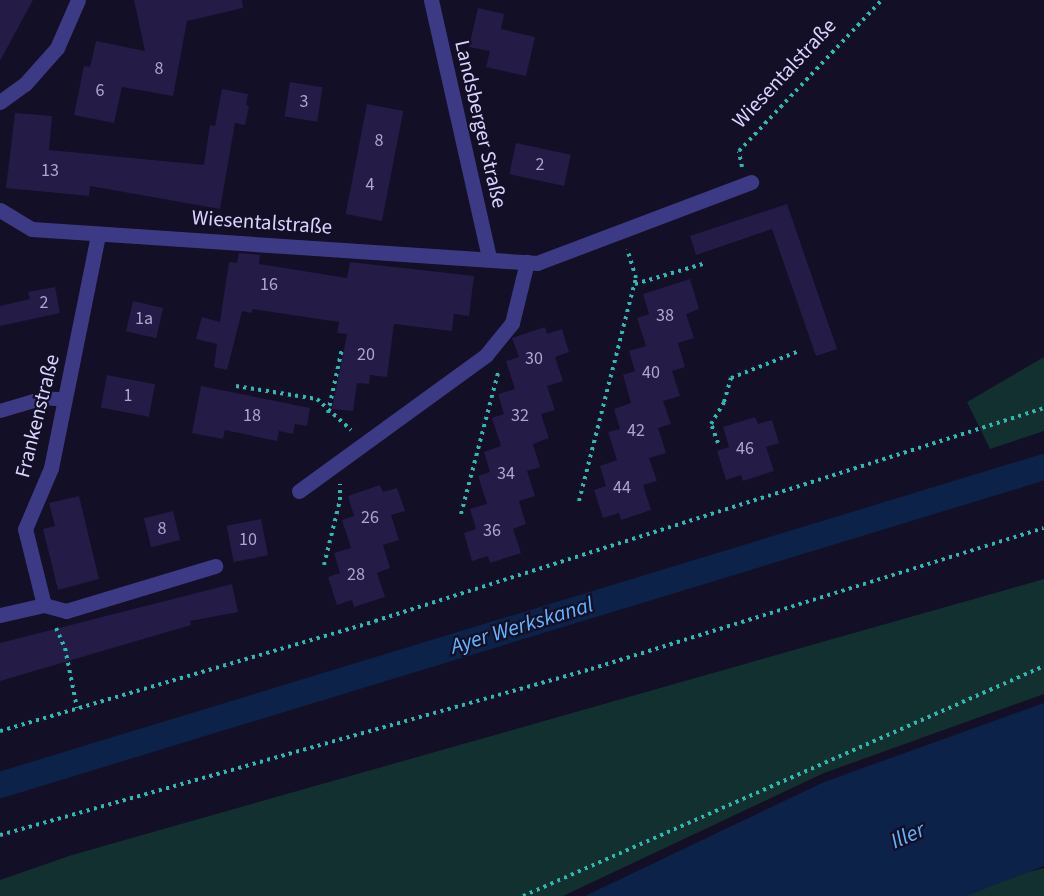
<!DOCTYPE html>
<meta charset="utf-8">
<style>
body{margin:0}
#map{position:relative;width:1044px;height:896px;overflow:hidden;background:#130f26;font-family:"Source Sans 3",sans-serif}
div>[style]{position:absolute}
.green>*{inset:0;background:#12302f}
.water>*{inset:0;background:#0c2248}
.canal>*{height:26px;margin:-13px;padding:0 13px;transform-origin:13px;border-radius:13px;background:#0c2248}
.building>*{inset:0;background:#241b47;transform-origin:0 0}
.path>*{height:4px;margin-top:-2px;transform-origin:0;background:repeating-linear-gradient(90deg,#2fb8b0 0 3px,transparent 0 7.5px)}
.lane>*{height:14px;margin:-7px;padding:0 7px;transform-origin:7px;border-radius:7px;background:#3d3a85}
.street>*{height:15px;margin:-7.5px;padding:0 7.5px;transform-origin:7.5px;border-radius:7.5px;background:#3d3a85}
span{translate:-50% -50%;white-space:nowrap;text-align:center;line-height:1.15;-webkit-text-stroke:4.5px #130f26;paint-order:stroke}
.number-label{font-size:18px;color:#aca6d1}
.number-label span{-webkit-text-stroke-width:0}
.street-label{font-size:21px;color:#d9d4ff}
.water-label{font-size:22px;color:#62b6ff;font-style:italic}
</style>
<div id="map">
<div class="green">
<div style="clip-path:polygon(1044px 357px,1044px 431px,990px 449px,967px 402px)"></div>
<div style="clip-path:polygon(1044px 579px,1044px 694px,824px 773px,563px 896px,0 896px,0 880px,72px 855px)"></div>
<div style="clip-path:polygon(1044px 868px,1044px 896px,953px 896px,978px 885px)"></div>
</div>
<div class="water">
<div style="clip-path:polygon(1044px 703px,1044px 866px,966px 896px,585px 896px,824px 782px)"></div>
</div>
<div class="canal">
<div style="left:0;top:785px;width:1091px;rotate:-16.94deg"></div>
</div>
<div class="building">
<div style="clip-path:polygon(0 0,33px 0,0 61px)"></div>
<div style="clip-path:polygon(134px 0,242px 0,243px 8px,187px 21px,173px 96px,122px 87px,114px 123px,74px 115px,84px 66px,90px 67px,96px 41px,145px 51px)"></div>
<div style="clip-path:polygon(478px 8px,504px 14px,501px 29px,535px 37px,526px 76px,486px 67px,490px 51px,469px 47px)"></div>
<div style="left:290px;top:82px;width:33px;height:35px;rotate:9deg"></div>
<div style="clip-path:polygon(222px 89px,248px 94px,246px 105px,249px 106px,245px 125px,235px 123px,220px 209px,90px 186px,89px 196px,6px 188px,15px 113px,52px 116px,49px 150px,204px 165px,210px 125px,215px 126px)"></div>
<div style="left:367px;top:104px;width:37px;height:112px;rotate:11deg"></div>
<div style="left:516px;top:143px;width:56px;height:32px;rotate:12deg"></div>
<div style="clip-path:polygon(787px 204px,837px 349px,816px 356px,772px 229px,696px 255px,690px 236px)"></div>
<div style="clip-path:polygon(239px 253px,260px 255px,259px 264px,347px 278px,350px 262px,474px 276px,469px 316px,454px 314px,452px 331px,394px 324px,387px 377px,370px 375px,369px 384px,357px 383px,353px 411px,332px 409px,347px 334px,337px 333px,339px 322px,252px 309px,252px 313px,242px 311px,227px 370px,214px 367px,217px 344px,196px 339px,202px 317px,220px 322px,229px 262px,237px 263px)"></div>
<div style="clip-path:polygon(690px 279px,699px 309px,686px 314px,694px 338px,678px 343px,685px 367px,672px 371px,680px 396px,663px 401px,671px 424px,658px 428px,666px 453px,649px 458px,657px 481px,643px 485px,651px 510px,621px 520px,619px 513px,603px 518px,594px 490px,606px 486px,600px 466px,617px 460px,608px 432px,620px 429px,614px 409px,631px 403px,623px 375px,635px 371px,629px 351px,646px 346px,637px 318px,649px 314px,643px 294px)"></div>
<div style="clip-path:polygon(55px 287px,60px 313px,0 326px,0 306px,30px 299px,28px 292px)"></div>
<div style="left:133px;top:301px;width:31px;height:31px;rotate:13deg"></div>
<div style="clip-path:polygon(545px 327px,547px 334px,562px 329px,569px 352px,555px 357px,563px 381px,547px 386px,555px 410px,541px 414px,549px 438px,533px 444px,540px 467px,527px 471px,535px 496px,519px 501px,526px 524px,513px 529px,521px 553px,490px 563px,488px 556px,472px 561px,464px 533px,476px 529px,470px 509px,487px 504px,478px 476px,490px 472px,484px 452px,501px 446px,492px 418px,504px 414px,498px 394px,515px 389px,506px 361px,519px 357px,512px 338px)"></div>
<div style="left:107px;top:375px;width:49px;height:33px;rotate:11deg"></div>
<div style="clip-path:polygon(201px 386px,310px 408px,307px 426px,295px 424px,293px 434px,279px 431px,277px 441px,225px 430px,223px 439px,192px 433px)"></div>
<div style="clip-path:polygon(755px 417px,758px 424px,772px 420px,779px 443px,766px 447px,774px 471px,743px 481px,741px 475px,726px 480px,717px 451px,729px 447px,723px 427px)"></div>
<div style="clip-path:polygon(380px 485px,383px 492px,397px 488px,405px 511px,391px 515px,399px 540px,383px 545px,390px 568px,377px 573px,385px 597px,354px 607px,352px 600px,337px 605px,328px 577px,340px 573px,334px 553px,351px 548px,342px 520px,354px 516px,348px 496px)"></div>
<div style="clip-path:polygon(79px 496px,99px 579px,58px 590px,43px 529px,55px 526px,49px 503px)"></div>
<div style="left:173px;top:511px;width:30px;height:30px;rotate:76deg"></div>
<div style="left:261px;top:519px;width:37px;height:35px;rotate:79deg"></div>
<div style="clip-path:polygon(232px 584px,238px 612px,190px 621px,191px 625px,0 681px,0 643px)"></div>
</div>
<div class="path">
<div style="left:742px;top:167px;width:16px;rotate:-101deg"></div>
<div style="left:739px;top:151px;width:208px;rotate:-46.6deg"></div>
<div style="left:635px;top:284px;width:74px;rotate:-16.5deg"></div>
<div style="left:236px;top:386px;width:82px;rotate:9.1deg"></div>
<div style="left:317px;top:399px;width:46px;rotate:42.4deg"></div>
<div style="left:328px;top:413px;width:66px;rotate:-77.7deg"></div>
<div style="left:718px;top:443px;width:20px;rotate:-110deg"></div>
<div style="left:711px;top:424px;width:26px;rotate:-59deg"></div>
<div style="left:724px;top:402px;width:25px;rotate:-74deg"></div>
<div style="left:731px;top:378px;width:71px;rotate:-21.5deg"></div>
<div style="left:579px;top:501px;width:230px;rotate:-75.7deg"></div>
<div style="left:636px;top:278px;width:30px;rotate:-107deg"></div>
<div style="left:461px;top:514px;width:150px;rotate:-75.3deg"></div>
<div style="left:324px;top:565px;width:67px;rotate:-76.2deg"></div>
<div style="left:340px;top:500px;width:16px;rotate:-90deg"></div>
<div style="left:56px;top:628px;width:22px;rotate:66deg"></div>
<div style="left:65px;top:648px;width:61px;rotate:78.7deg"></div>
<div style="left:0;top:731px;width:391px;rotate:-16.3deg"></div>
<div style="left:375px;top:621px;width:702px;rotate:-17.66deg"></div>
<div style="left:0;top:835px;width:614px;rotate:-15.69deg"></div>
<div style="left:591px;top:669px;width:474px;rotate:-17.3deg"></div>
<div style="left:523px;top:896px;width:570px;rotate:-23.82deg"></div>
</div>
<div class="lane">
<div style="left:0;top:411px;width:46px;rotate:-16.5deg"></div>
<div style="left:44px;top:398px;width:21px;rotate:5deg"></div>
</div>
<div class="street">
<div style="left:431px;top:0;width:263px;rotate:77.3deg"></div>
<div style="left:0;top:102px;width:31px;rotate:-36deg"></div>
<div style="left:25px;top:84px;width:48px;rotate:-48.4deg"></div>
<div style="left:57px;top:48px;width:52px;rotate:-66.4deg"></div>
<div style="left:0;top:210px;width:37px;rotate:31deg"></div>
<div style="left:32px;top:229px;width:506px;rotate:3.85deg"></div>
<div style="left:537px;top:263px;width:229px;rotate:-20.7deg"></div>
<div style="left:299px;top:491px;width:231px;rotate:-36deg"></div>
<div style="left:486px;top:355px;width:41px;rotate:-50.9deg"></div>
<div style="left:512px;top:323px;width:63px;rotate:-76.2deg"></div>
<div style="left:44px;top:605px;width:78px;rotate:-104deg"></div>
<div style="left:25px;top:529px;width:66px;rotate:-66.9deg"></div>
<div style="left:51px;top:468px;width:239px;rotate:-78.6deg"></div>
<div style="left:0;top:615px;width:45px;rotate:-12.8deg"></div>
<div style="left:44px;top:605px;width:23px;rotate:15deg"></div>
<div style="left:66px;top:611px;width:156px;rotate:-16.8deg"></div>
</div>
<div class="number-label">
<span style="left:159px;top:69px">8</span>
<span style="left:100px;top:91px">6</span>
<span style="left:304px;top:102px">3</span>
<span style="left:379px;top:141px">8</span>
<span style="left:540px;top:165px">2</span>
<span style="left:50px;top:171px">13</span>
<span style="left:370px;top:185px">4</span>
<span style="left:269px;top:285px">16</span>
<span style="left:44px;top:303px">2</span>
<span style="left:665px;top:316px">38</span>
<span style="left:144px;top:319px">1a</span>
<span style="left:366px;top:355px">20</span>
<span style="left:534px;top:359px">30</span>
<span style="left:651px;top:373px">40</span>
<span style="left:128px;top:396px">1</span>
<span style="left:252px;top:416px">18</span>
<span style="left:520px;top:416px">32</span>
<span style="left:636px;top:431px">42</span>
<span style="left:745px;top:449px">46</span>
<span style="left:506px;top:474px">34</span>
<span style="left:622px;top:488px">44</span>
<span style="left:370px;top:518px">26</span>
<span style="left:162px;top:529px">8</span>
<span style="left:492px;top:531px">36</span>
<span style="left:248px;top:540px">10</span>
<span style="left:356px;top:575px">28</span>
</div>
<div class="street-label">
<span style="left:784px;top:73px;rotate:-47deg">Wiesentalstraße</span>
<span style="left:481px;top:124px;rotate:77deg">Landsberger Straße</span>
<span style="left:262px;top:222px;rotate:4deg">Wiesentalstraße</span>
<span style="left:37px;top:416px;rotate:-76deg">Frankenstraße</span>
</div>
<div class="water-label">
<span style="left:522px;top:626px;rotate:-17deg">Ayer Werkskanal</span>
<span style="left:908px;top:836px;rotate:-24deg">Iller</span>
</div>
</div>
